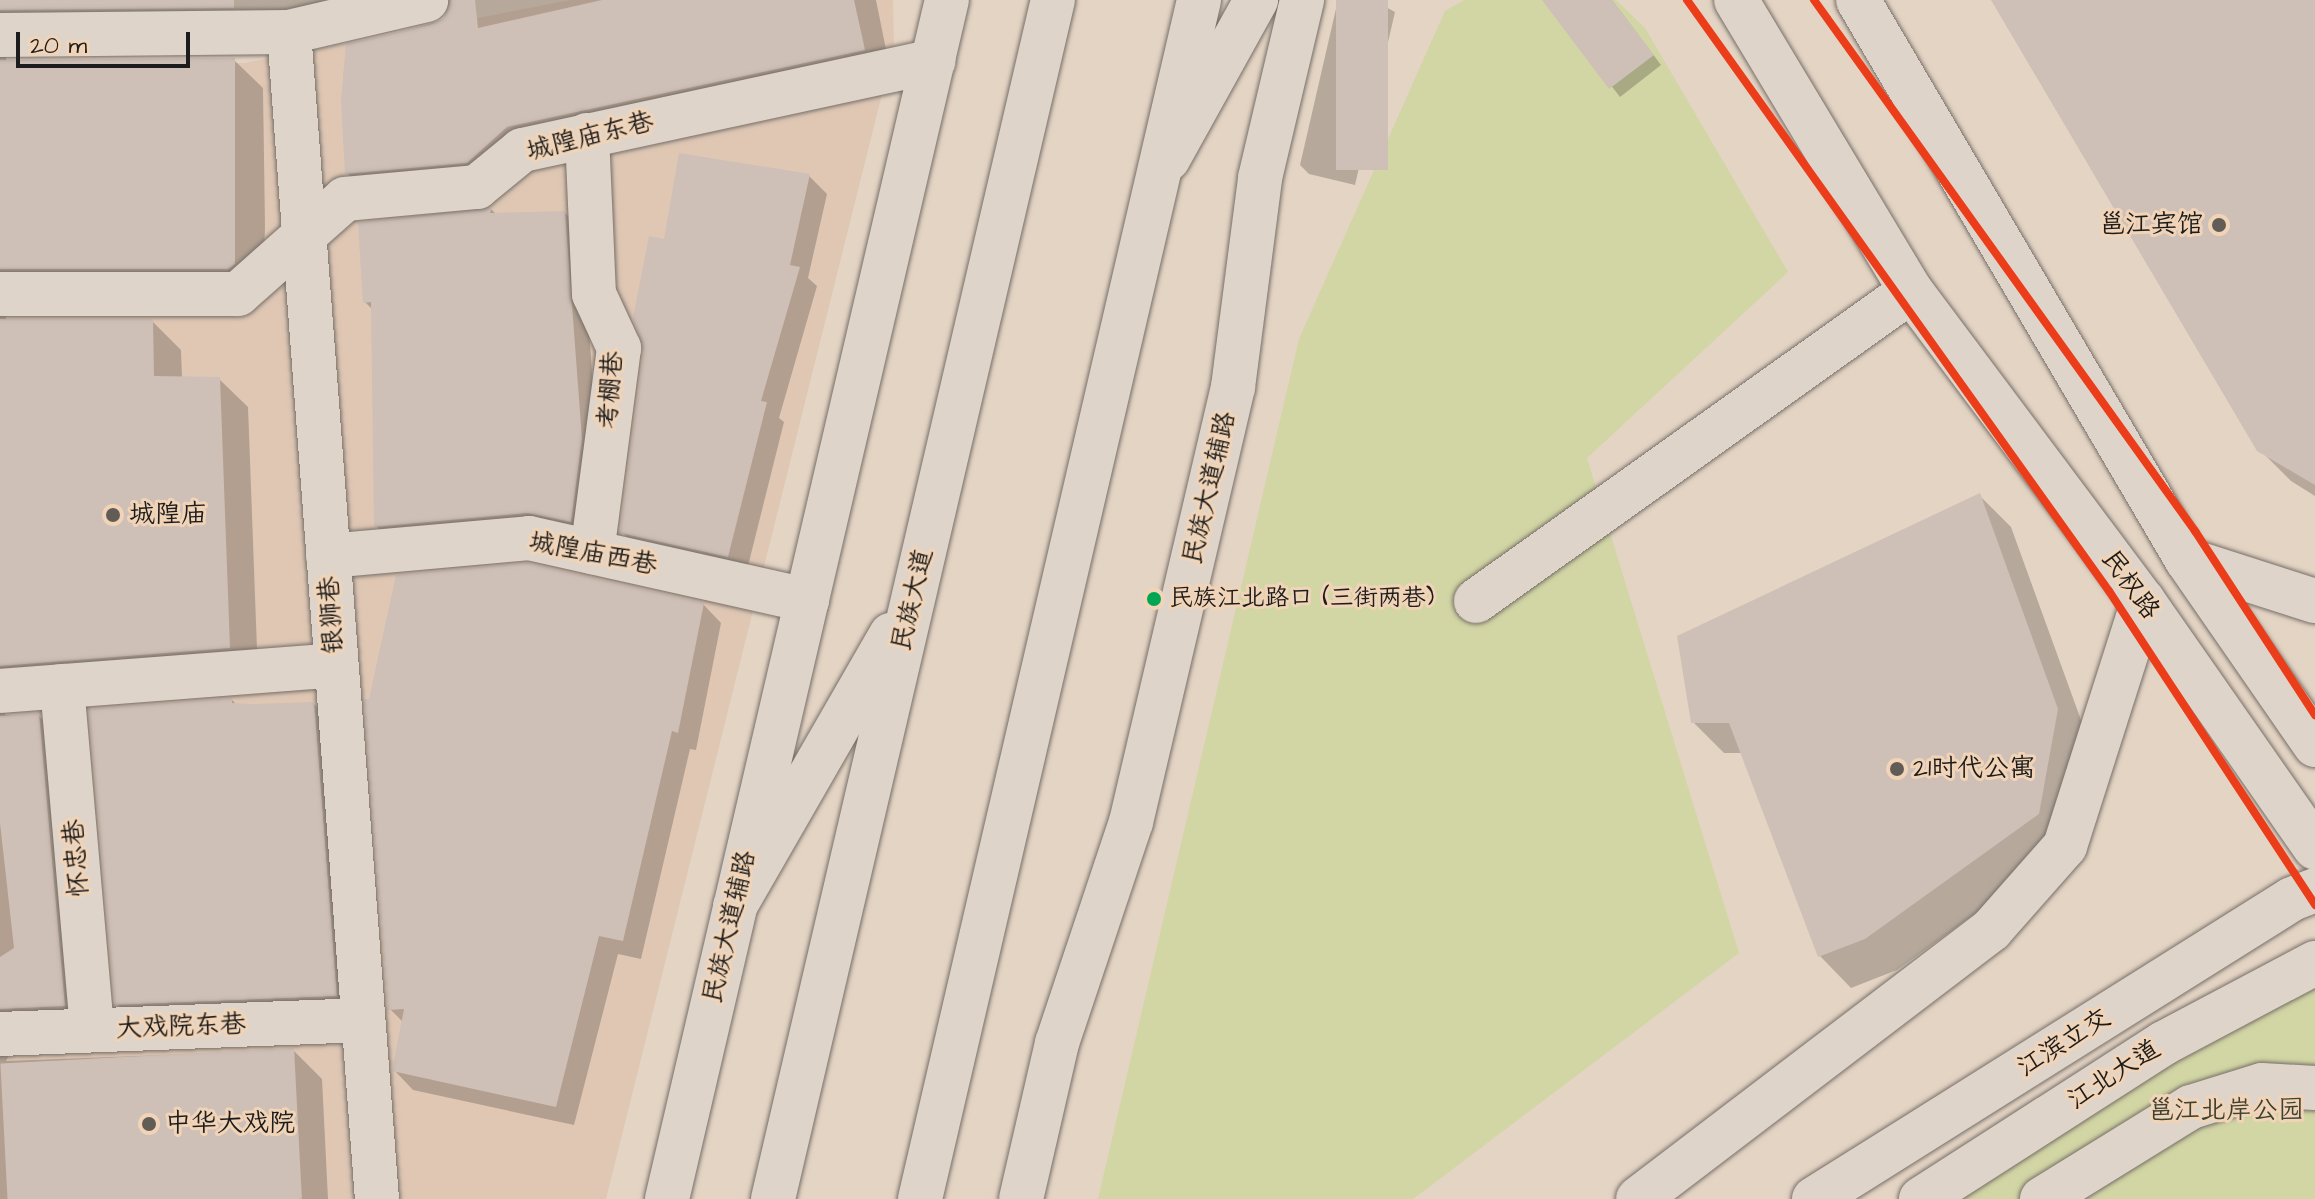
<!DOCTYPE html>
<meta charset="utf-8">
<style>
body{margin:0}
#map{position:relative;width:2315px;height:1199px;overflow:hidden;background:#e4d4c4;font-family:"Architects Daughter","LXGW WenKai TC",sans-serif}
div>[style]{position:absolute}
.built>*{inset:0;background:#dfc7b4}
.green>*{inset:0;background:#d2d5a4}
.shadow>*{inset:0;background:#0003}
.building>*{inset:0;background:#cebfb7;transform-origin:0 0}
.roads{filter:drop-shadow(0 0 2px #766f68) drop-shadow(0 0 2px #766f68)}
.minor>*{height:44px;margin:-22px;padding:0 22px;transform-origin:22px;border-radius:22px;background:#dfd4c9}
.major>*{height:44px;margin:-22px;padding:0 22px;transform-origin:22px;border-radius:22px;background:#dfd4c9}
.highway>*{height:44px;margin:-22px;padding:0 22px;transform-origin:22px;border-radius:22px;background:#dfd4c9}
.metro-1>*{height:8px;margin:-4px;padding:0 4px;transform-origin:4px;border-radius:4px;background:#eb3d1a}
.dots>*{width:22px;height:22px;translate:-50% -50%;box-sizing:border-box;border:4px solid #f1d4b7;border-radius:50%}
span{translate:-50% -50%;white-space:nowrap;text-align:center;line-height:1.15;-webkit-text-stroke:6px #f1d4b7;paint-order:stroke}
.bus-label{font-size:24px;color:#1c1c1c}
.left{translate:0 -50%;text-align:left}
.street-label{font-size:26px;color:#1c1c1c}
.poi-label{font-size:26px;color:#1c1c1c}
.right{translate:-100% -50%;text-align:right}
.park-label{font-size:26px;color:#3d4132}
.scale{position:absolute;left:16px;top:32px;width:174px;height:36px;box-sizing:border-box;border:4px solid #1c1c1c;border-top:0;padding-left:10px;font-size:24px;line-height:28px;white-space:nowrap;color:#1c1c1c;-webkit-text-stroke:6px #f1d4b7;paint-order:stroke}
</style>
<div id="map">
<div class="built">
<div style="clip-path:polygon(570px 0,893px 0,894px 46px,606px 1199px,0 1199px,0 63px,245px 63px)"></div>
</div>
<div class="green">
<div style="clip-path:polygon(1464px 0,1616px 0,1645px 28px,1788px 272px,1587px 458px,1739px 953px,1413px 1199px,1098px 1199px,1299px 339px,1445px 11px)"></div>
<div style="clip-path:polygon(2315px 963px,2315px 1199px,1921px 1199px)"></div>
</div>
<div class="shadow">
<div style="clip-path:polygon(0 0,876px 0,892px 79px,376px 202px,347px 173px,348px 46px,444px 20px,448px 7px,313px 32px,6px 52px,6px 62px,234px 60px,263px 88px,265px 227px,263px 293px,6px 311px,6px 321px,152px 321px,181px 350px,182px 378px,219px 379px,248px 407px,258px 676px,6px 708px,5px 715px,38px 715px,67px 744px,93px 1035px,16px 1041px,6px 1061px,293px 1050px,322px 1079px,328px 1199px,0 1199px)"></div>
<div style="clip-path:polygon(1338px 0,1373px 0,1395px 12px,1355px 185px,1309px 174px,1300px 165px)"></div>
<div style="clip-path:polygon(1545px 0,1612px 0,1661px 65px,1620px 97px)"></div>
<div style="clip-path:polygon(1993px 0,2315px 0,2315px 496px,2291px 481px,2259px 449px)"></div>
<div style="clip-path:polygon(809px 176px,827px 194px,808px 278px,817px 286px,779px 418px,784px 422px,746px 574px,640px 550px,622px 532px,665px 242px)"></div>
<div style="clip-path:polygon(491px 209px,497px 215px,565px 213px,582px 230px,598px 457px,587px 538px,394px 543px,376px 526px,373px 310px,365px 302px)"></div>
<div style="clip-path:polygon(1980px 496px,2011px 527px,2089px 742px,2070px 845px,1897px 970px,1851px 988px,1820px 956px,1743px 753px,1724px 753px,1693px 722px)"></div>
<div style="clip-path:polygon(703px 604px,721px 623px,696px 750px,690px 749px,641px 959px,618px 954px,574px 1125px,413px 1090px,395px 1071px,404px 1023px,390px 1009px)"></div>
<div style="clip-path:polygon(232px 700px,237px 705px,314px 704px,330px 720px,352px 1012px,133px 1020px,117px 1004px)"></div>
</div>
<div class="building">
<div style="clip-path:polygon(0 0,234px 0,234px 8px,0 10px)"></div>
<div style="clip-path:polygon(450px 0,475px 0,478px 28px,602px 0,854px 0,865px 50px,507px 127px,467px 163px,345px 174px,341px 100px,346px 44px,432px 24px,444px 18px)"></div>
<div style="left:1336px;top:0;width:52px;height:170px"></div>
<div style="clip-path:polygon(1542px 0,1612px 0,1654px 55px,1609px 89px)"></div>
<div style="clip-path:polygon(1991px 0,2315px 0,2315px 485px,2257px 451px)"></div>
<div style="clip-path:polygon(235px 58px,235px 264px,228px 269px,0 269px,0 60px)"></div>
<div style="clip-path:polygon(679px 153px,810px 174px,790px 265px,800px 267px,761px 401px,767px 402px,728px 557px,620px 533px,644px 351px,633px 318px,649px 236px,664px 239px)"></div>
<div style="clip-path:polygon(492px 207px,490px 213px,565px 211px,582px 439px,571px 522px,527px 513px,374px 527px,371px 302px,363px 303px,358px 223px)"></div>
<div style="clip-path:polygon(0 319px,153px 319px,154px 376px,220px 377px,230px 648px,0 666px)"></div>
<div style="clip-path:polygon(1980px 493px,2058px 709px,2039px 814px,1865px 939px,1818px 957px,1729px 723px,1691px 723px,1677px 636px)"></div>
<div style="clip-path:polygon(527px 563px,704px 603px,678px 733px,672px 731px,623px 941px,599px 936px,556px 1107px,392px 1071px,404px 1009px,388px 1010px,364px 699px,369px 699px,396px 575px)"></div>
<div style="clip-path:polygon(232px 698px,232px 703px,252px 704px,314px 702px,337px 996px,115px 1005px,89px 709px)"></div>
<div style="clip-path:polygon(39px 713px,65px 1006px,0 1009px,0 957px,14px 948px,0 823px,0 716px)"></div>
<div style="left:294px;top:1048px;width:151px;height:294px;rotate:87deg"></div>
</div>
<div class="roads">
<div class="minor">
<div style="left:289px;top:32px;width:1170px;rotate:85.69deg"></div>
<div style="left:0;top:35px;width:289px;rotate:-0.6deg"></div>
<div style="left:289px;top:32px;width:141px;rotate:-13.1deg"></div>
<div style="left:587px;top:135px;width:159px;rotate:87.5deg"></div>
<div style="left:594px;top:294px;width:60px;rotate:65.2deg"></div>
<div style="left:619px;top:348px;width:206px;rotate:97.5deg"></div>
<div style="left:0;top:294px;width:238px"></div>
<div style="left:238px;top:294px;width:143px;rotate:-41.6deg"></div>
<div style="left:345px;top:199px;width:133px;rotate:-5.2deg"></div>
<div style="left:477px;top:187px;width:58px;rotate:-39.4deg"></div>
<div style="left:522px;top:150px;width:421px;rotate:-12.2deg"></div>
<div style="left:328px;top:556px;width:202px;rotate:-5.1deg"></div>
<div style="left:529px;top:538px;width:285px;rotate:12.6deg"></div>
<div style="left:1476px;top:601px;width:534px;rotate:-35.48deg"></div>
<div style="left:62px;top:686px;width:345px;rotate:85deg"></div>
<div style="left:0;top:691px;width:337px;rotate:-4.4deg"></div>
<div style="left:0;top:1034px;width:362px;rotate:-2.2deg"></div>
<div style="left:667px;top:1199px;width:1231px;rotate:-76.86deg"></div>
<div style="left:1021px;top:1199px;width:160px;rotate:-77deg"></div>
<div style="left:1057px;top:1043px;width:233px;rotate:-71.5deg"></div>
<div style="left:1131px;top:822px;width:447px;rotate:-76.8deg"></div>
<div style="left:1233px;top:387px;width:211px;rotate:-82.6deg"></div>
<div style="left:1260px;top:178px;width:183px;rotate:-76.7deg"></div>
</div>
<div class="major">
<div style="left:1736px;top:0;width:340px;rotate:59deg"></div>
<div style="left:1911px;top:291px;width:387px;rotate:53.2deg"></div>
<div style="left:2143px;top:601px;width:301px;rotate:55.1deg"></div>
<div style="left:1858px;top:0;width:649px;rotate:59.57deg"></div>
<div style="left:2187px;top:560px;width:225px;rotate:55.3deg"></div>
<div style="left:1168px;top:159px;width:182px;rotate:-61deg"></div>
<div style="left:2187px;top:560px;width:134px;rotate:17.8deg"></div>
<div style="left:1638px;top:1199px;width:444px;rotate:-37.3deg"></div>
<div style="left:1991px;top:930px;width:112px;rotate:-48.6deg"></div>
<div style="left:2065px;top:846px;width:257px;rotate:-72.3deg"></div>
<div style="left:1814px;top:1199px;width:564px;rotate:-32.11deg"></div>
<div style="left:2292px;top:899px;width:25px;rotate:-21deg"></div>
<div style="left:1921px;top:1199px;width:289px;rotate:-32.7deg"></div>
<div style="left:2164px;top:1043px;width:171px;rotate:-27.9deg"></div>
<div style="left:2042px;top:1199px;width:175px;rotate:-31.7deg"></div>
<div style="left:2191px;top:1107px;width:74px;rotate:-17.2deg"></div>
<div style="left:2262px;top:1085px;width:53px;rotate:3.2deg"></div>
</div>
<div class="highway">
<div style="left:735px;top:906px;width:313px;rotate:-60.1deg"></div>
<div style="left:773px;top:1199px;width:1231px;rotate:-76.86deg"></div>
<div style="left:920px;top:1199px;width:1231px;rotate:-76.9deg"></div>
</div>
</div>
<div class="metro-1">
<div style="left:1687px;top:0;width:726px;rotate:54.47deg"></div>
<div style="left:2109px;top:591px;width:376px;rotate:56.7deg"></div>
<div style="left:1814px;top:0;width:654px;rotate:54.34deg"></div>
<div style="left:2195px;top:531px;width:220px;rotate:56.9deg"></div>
</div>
<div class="dots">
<div style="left:2219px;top:225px;background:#625c57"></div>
<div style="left:113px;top:515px;background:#625c57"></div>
<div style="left:1154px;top:599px;background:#00a651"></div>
<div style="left:1897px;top:769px;background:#625c57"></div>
<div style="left:149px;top:1124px;background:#625c57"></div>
</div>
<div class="bus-label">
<span class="left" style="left:1169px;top:599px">民族江北路口 (三街两巷)</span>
</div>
<div class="street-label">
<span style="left:590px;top:137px;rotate:-14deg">城隍庙东巷</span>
<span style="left:611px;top:390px;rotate:-86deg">考棚巷</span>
<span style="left:1210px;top:488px;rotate:-77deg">民族大道辅路</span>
<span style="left:593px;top:554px;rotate:11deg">城隍庙西巷</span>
<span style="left:2130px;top:585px;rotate:54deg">民权路</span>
<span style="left:913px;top:600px;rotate:-77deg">民族大道</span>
<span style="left:332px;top:615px;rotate:-94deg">银狮巷</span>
<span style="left:77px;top:858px;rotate:-95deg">怀忠巷</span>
<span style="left:730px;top:927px;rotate:-77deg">民族大道辅路</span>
<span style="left:181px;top:1027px;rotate:-2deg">大戏院东巷</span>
<span style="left:2064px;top:1043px;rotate:-32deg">江滨立交</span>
<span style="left:2114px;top:1075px;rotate:-33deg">江北大道</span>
</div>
<div class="poi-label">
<span class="right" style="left:2203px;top:225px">邕江宾馆</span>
<span class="left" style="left:129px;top:515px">城隍庙</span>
<span class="left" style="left:1913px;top:769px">21时代公寓</span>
<span class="left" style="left:165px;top:1124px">中华大戏院</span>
</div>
<div class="park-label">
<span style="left:2226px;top:1111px">邕江北岸公园</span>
</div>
<div class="scale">20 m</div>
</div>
